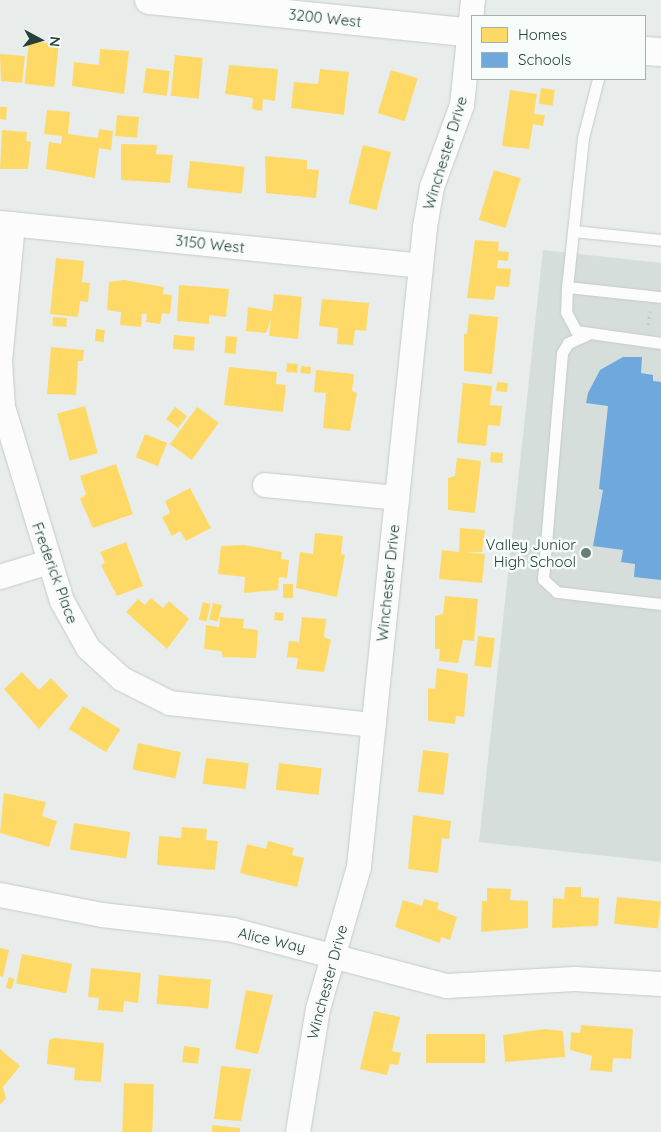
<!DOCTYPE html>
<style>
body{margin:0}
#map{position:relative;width:661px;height:1132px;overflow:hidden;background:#e8edeb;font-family:Quicksand,sans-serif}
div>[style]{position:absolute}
.built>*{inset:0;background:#d6dedb}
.homes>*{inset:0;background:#ffd966;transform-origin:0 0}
.schools>*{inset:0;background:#6fa8dc}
.path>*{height:3px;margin-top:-1.5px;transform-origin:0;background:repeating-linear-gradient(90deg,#c3ccca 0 2.5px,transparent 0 6.5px)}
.roads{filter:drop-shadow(0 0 1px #c5cac8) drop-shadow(0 0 1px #c5cac8)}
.lane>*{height:11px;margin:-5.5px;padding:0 5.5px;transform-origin:5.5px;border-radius:5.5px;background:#fcfcfc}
.street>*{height:24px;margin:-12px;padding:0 12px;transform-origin:12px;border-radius:12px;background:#fcfcfc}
.secondary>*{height:28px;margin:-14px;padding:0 14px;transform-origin:14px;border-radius:14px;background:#fcfcfc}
.dots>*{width:14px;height:14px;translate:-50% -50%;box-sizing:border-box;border:2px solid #f7fbf9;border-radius:50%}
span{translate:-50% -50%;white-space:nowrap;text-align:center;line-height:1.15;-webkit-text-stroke:5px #f7fbf9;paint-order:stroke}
.street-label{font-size:15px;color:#24423a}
.poi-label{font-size:15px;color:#24423a}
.right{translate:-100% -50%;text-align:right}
.legend{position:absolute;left:471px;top:15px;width:175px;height:65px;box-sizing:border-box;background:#f7fbf9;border:1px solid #a3b1ad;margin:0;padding:6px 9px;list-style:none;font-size:15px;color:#24423a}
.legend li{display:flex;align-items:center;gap:10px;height:25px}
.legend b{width:25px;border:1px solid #a3b1ad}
.north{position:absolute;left:15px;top:15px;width:50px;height:50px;-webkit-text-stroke:4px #f7fbf9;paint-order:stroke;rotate:96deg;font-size:14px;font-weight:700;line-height:20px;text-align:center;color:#24423a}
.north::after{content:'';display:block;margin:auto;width:18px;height:22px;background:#24423a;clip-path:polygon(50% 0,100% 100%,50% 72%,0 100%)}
</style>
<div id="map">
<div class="built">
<div style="clip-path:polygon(543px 250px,661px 263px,661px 862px,479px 842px)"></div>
</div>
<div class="homes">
<div style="left:29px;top:41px;width:30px;height:43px;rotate:6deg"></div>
<div style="clip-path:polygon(100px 49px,129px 51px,124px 94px,72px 86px,74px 62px,99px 65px)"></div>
<div style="clip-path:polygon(0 54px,25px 56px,22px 83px,1px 81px)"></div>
<div style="left:175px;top:55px;width:28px;height:41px;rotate:6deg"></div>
<div style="clip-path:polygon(229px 65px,278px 69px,275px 101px,263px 99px,262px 111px,252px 109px,253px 98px,225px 94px)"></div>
<div style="left:146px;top:68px;width:24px;height:25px;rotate:7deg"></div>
<div style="clip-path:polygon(320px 69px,349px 72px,344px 115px,291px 108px,294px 82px,318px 84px)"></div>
<div style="left:391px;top:70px;width:28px;height:45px;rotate:17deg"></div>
<div style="left:541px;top:88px;width:14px;height:16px;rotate:8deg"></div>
<div style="clip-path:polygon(510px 90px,537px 94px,534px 114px,545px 115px,543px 126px,533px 124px,529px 149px,502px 146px)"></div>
<div style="clip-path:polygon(0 107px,7px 107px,6px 120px,0 119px)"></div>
<div style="clip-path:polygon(47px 110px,70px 112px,68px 134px,98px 138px,99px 129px,113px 131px,111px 150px,99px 148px,95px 178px,46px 169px,49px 142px,61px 144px,62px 136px,44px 134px)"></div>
<div style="left:117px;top:115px;width:22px;height:21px;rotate:5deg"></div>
<div style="clip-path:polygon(2px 130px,27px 132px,26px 141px,31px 142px,28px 169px,0 169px)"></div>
<div style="clip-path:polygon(121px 144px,157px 145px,156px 154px,173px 155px,170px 183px,121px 180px)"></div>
<div style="left:363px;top:145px;width:29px;height:60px;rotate:14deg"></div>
<div style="clip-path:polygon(265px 156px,307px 160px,307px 169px,319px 170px,316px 198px,266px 193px)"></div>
<div style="left:190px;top:161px;width:55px;height:27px;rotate:6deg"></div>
<div style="left:494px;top:170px;width:28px;height:52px;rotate:17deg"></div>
<div style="clip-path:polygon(475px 240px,499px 242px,498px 251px,509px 252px,508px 261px,498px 260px,497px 268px,511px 269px,509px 287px,496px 286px,494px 300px,467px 298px)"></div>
<div style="clip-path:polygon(56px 258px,84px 261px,82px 282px,90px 283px,88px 302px,80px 301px,78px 317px,50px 314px)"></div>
<div style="clip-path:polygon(124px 280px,164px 287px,163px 294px,172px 295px,170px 314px,162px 313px,160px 324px,146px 322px,147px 314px,142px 314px,141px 327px,120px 325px,121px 312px,107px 310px,109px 282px)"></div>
<div style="clip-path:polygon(179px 285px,229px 289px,226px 317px,209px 315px,209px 324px,177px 321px)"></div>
<div style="clip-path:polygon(274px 294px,302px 297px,298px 339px,269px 336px,271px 319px,266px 333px,246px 331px,248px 307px,272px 311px)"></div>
<div style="clip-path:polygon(322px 299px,369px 303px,366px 331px,355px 330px,353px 345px,337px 344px,338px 328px,319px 326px)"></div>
<div style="clip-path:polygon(469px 314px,498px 317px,492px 374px,464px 371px,464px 334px,467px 334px)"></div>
<div style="left:53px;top:317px;width:14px;height:9px;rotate:4deg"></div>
<div style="left:96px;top:329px;width:9px;height:12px;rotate:6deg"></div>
<div style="left:174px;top:335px;width:21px;height:14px;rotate:5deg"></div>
<div style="left:226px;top:336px;width:11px;height:17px;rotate:5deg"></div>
<div style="clip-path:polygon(51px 347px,84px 350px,83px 361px,78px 361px,76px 395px,47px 394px)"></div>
<div style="left:287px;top:363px;width:11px;height:9px;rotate:5deg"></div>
<div style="left:301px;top:366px;width:10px;height:7px;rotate:6deg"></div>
<div style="clip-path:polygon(229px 367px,277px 372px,276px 384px,286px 385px,283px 412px,224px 405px)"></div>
<div style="clip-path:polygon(316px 370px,354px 374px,352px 391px,357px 393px,350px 431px,323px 428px,326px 393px,314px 392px)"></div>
<div style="left:497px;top:382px;width:11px;height:9px;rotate:5deg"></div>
<div style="clip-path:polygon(463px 383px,492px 386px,490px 405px,502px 406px,500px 426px,488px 425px,486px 446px,457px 443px)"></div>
<div style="left:85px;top:406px;width:49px;height:29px;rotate:75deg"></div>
<div style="left:175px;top:407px;width:15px;height:15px;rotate:37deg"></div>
<div style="left:197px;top:407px;width:27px;height:46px;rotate:36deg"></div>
<div style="left:145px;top:434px;width:24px;height:25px;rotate:22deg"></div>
<div style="left:491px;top:452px;width:12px;height:10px;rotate:5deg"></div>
<div style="clip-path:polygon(457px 458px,481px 461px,475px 513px,448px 510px,448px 478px,455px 476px)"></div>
<div style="clip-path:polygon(116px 464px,133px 514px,93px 528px,80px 499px,86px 494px,80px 476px)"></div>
<div style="clip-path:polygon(190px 488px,211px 528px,186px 541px,180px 531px,172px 536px,162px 517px,170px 513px,165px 501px)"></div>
<div style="clip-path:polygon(460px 528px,485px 530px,482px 552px,466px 552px,485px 554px,482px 583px,439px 579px,442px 550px,459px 552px)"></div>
<div style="clip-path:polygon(315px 533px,343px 536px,341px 554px,345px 555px,337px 597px,296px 588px,300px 552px,313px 554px)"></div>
<div style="clip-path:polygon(126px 542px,143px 586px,117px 596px,101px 565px,105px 563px,100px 552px)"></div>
<div style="clip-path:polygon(244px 545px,282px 552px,281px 559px,289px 560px,287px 578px,279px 577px,278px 590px,244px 593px,245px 577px,218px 574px,221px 546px)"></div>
<div style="left:283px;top:584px;width:10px;height:14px"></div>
<div style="clip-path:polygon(445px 596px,478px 599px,474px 641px,463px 640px,458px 663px,439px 661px,440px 649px,435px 649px,435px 616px,443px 614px)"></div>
<div style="clip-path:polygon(151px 598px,163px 608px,169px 601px,189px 619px,167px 649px,126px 612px,138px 599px,145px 605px)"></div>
<div style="left:203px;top:602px;width:8px;height:18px;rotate:14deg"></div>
<div style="left:213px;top:603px;width:9px;height:17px;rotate:13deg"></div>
<div style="left:275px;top:612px;width:9px;height:8px;rotate:6deg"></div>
<div style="clip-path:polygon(220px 617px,244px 619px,243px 628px,258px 630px,256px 658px,223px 657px,221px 651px,204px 649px,206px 625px,219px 627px)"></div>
<div style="clip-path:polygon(302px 617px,326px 619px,324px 637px,331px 640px,324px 672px,296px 669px,298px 658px,287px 657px,289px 641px,299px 642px)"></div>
<div style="left:478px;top:636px;width:17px;height:30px;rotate:7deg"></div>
<div style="clip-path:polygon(437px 668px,468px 674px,464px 717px,456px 716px,455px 724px,428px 721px,428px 688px,435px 689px)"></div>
<div style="clip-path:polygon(22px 672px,39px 690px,51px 678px,68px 696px,39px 729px,4px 689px)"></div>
<div style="left:83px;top:706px;width:44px;height:27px;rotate:32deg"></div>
<div style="left:138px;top:743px;width:44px;height:27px;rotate:12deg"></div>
<div style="left:423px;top:750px;width:26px;height:42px;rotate:7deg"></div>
<div style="left:206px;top:758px;width:43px;height:26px;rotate:7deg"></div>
<div style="left:279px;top:763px;width:43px;height:27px;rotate:7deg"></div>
<div style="clip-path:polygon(4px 793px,46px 802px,42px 816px,57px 821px,49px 847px,0 833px)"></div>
<div style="clip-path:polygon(413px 815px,451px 821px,449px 839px,442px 838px,438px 873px,408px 869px)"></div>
<div style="left:74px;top:823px;width:57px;height:27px;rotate:9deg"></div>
<div style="clip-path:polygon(182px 827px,207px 829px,206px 840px,218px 841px,215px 870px,157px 865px,159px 836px,181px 838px)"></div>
<div style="clip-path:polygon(268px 841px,294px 848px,292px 855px,304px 858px,297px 887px,240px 873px,247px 844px,266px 849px)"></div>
<div style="clip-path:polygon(565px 887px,581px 887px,581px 897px,599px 898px,598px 926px,552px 928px,553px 898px,564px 899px)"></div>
<div style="clip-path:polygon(487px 888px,511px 889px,510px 900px,528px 901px,528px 928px,481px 932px,482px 901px,487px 901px)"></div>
<div style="left:617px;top:897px;width:44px;height:27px;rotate:6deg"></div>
<div style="clip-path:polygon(424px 899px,439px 903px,437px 909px,457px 917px,450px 940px,441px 937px,440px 943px,395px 927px,403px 900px,422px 906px)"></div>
<div style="clip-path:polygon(0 948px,9px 950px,3px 977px,0 976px)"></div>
<div style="left:22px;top:954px;width:51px;height:30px;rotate:11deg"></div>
<div style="clip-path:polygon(91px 968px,141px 973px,138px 1003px,124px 1001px,123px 1012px,98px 1010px,99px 998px,88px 997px)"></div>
<div style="left:159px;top:975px;width:52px;height:29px;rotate:5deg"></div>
<div style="left:9px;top:977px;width:6px;height:11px;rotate:18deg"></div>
<div style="clip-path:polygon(246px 990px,273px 995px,258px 1054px,235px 1049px)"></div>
<div style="clip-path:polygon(374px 1011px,400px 1017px,392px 1051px,401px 1053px,398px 1065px,390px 1064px,387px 1075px,360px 1069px)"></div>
<div style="clip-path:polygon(581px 1025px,633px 1029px,631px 1059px,613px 1058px,612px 1072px,590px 1070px,592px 1056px,570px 1050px,571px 1032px,580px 1033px)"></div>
<div style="clip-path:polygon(544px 1029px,563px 1031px,565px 1057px,505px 1062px,503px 1035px)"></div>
<div style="left:426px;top:1034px;width:59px;height:29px"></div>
<div style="clip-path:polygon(55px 1038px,104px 1043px,101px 1082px,74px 1080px,75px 1068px,47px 1064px,49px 1040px)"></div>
<div style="left:184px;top:1046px;width:16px;height:16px;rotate:7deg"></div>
<div style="clip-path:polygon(0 1049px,20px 1066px,3px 1087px,6px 1098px,0 1105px)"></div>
<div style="clip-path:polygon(221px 1066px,251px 1069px,241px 1121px,214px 1119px)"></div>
<div style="left:124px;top:1083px;width:30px;height:49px;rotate:2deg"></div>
<div style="clip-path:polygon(212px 1125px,240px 1128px,240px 1132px,212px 1132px)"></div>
</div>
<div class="schools">
<div style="clip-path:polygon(623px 357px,642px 357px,641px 373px,653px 375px,653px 381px,661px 382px,661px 580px,634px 577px,635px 564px,621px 562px,623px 550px,593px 546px,603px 490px,599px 489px,608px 406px,586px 403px,588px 393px,600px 370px)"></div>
</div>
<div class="path">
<div style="left:648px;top:325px;width:14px;rotate:-82deg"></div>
</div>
<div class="roads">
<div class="lane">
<div style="left:598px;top:79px;width:61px;rotate:104.3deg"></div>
<div style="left:583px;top:138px;width:150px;rotate:96.1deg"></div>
<div style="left:567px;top:287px;width:95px;rotate:6.1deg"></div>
<div style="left:573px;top:231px;width:88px;rotate:5.8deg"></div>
<div style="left:567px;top:287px;width:25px;rotate:92deg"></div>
<div style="left:566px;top:312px;width:21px;rotate:62deg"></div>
<div style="left:576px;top:331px;width:86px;rotate:8deg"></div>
<div style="left:586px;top:335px;width:20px;rotate:156deg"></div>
<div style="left:568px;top:343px;width:12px;rotate:121deg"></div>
<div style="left:562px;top:353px;width:227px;rotate:94.8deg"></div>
<div style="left:543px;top:579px;width:19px;rotate:43deg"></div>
<div style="left:557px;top:592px;width:105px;rotate:6.6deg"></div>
</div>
<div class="street">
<div style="left:0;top:223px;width:423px;rotate:5.8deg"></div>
<div style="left:13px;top:224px;width:139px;rotate:95.4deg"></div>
<div style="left:0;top:362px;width:45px;rotate:86.2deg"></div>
<div style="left:3px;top:407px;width:203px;rotate:73.1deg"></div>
<div style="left:62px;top:601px;width:54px;rotate:61deg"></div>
<div style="left:88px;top:648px;width:46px;rotate:42.4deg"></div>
<div style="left:122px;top:679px;width:54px;rotate:26.6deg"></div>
<div style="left:170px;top:703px;width:205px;rotate:6.2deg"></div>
<div style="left:265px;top:485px;width:133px;rotate:5.6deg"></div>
<div style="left:0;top:577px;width:51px;rotate:-17deg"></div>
<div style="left:0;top:895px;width:104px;rotate:11.1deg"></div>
<div style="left:102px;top:915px;width:132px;rotate:6.5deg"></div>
<div style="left:233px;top:930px;width:221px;rotate:14.7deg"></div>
<div style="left:447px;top:986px;width:128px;rotate:-3.1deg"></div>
<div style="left:575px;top:979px;width:86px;rotate:3.3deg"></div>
<div style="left:298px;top:1132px;width:125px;rotate:-80.8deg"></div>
<div style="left:318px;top:1009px;width:148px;rotate:-73.9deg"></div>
<div style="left:359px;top:867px;width:643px;rotate:-84.11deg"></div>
<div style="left:425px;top:227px;width:41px;rotate:-80.1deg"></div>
<div style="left:432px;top:187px;width:87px;rotate:-69.9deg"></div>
<div style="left:462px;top:105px;width:106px;rotate:-84deg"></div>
</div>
<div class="secondary">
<div style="left:149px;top:0;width:325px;rotate:5.8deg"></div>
<div style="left:645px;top:51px;width:16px;rotate:4deg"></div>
</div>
</div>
<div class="dots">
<div style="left:586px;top:553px;background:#697e78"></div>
</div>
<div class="street-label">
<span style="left:325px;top:18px;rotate:6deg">3200 West</span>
<span style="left:445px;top:153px;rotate:-73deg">Winchester Drive</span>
<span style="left:210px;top:244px;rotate:6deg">3150 West</span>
<span style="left:55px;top:573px;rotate:70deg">Frederick Place</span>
<span style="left:388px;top:583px;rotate:-84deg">Winchester Drive</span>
<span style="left:272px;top:940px;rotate:13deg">Alice Way</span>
<span style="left:327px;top:982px;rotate:-75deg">Winchester Drive</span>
</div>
<div class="poi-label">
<span class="right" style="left:576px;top:553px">Valley Junior<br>High School</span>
</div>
<ul class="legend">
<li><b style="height:14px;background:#ffd966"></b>Homes</li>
<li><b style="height:14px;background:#6fa8dc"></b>Schools</li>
</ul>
<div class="north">N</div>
</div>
